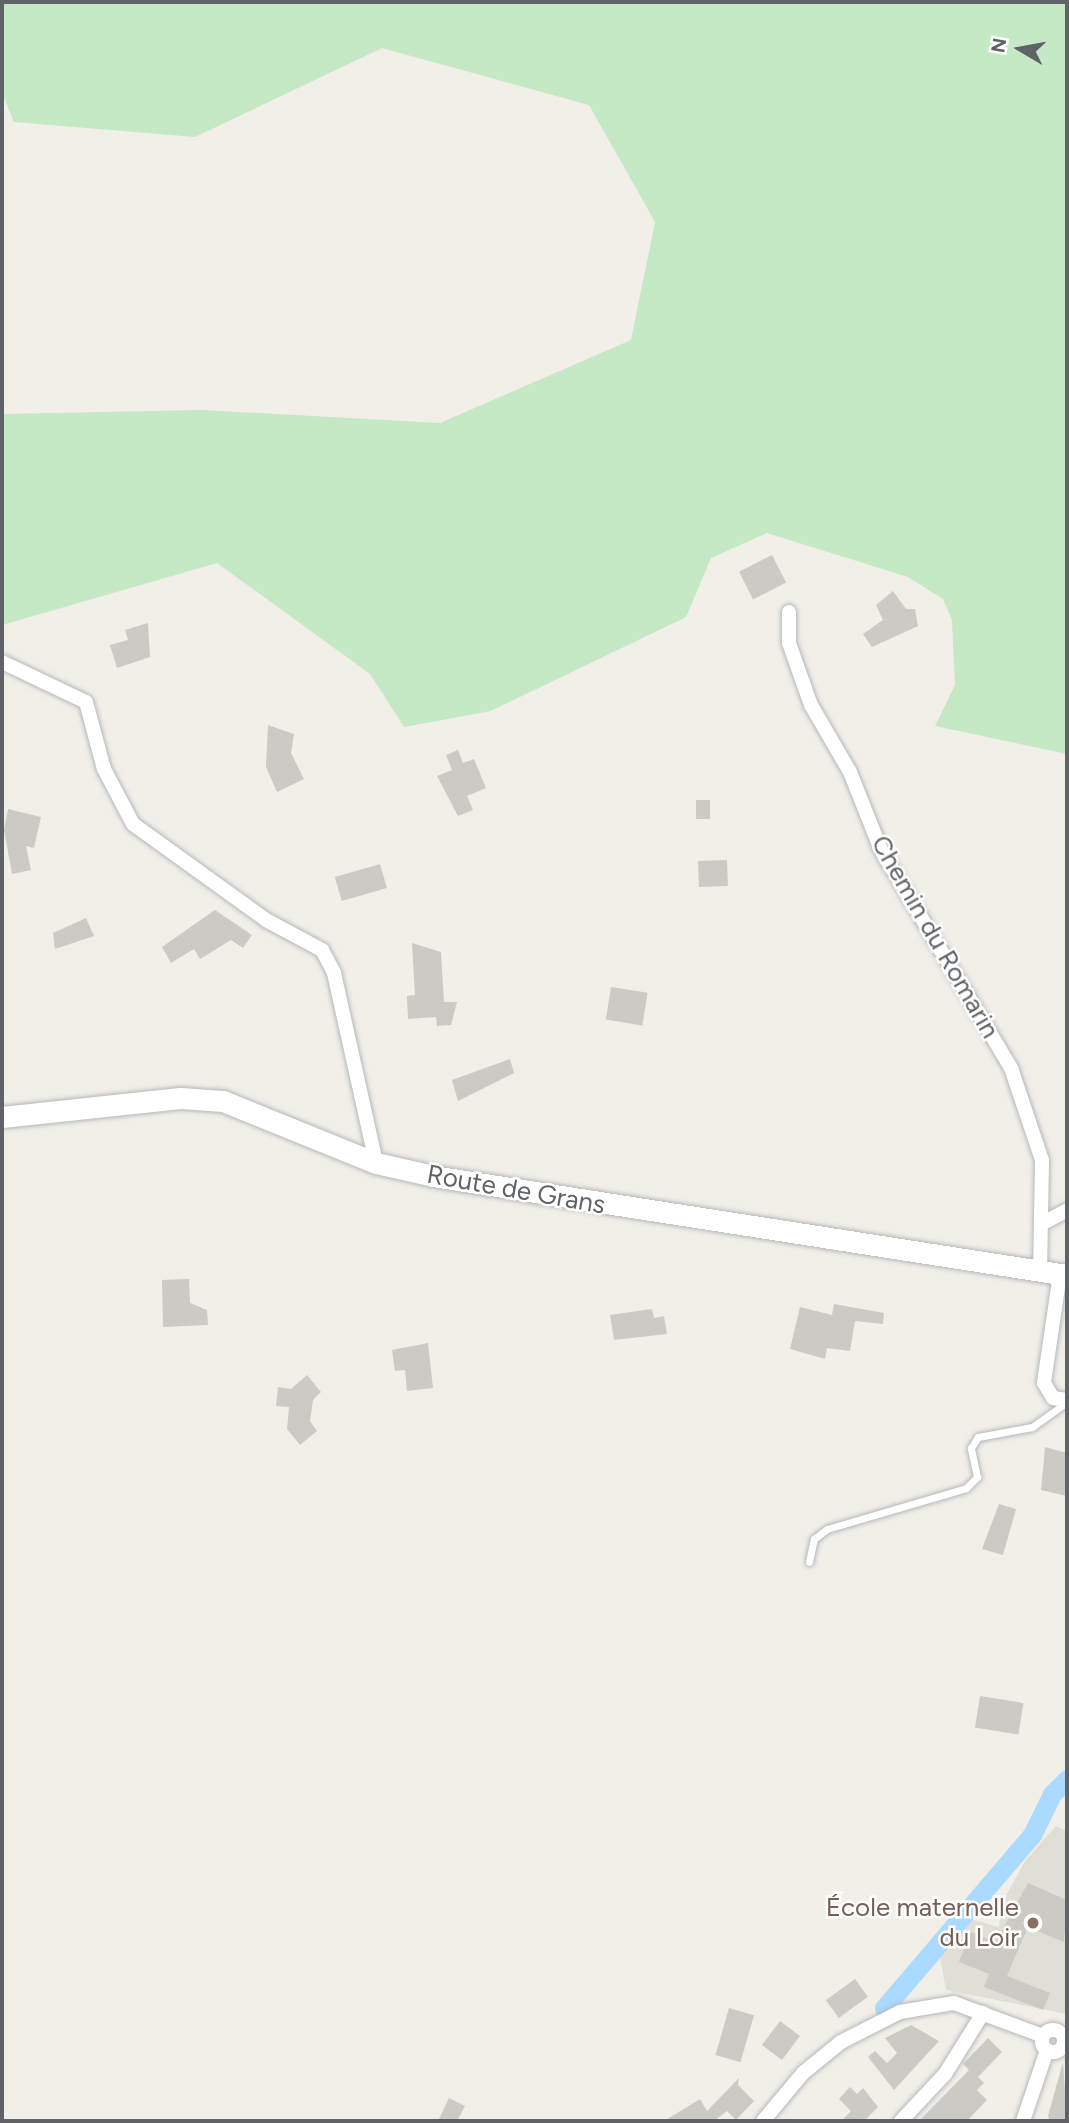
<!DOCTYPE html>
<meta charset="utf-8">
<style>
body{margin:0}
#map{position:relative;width:1069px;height:2123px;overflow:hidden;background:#f1efe8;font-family:Figtree,sans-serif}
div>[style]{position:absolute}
.education>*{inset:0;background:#e1ded6}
.green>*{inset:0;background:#c5e8c5}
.canal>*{height:19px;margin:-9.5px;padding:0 9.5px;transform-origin:9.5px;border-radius:9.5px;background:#aadaff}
.building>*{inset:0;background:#cccac5;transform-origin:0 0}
.roads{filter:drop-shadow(0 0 2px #b5b8bc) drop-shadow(0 0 2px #b5b8bc)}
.lane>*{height:7px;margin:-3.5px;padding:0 3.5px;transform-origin:3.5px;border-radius:3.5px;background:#fff}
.street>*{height:14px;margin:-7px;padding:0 7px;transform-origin:7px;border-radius:7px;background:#fff}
.street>.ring{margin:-7px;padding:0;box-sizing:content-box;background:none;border:14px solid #fff;border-radius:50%}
.secondary>*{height:21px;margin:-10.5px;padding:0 10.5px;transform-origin:10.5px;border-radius:10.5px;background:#fff}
.dots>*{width:19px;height:19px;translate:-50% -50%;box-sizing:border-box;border:4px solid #fff;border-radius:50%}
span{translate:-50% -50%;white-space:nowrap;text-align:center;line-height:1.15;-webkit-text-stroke:5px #fff;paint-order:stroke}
.street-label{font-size:26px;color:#5f6368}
.education-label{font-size:26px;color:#785e54}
.right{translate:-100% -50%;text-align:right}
.frame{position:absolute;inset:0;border:4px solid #5f6368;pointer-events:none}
.north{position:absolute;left:985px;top:14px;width:70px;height:70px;-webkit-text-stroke:5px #fff;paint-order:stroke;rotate:280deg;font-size:19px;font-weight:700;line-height:28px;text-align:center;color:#5f6368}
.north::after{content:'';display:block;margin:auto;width:24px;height:32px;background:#5f6368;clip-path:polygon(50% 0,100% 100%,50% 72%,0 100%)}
</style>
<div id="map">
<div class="education">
<div style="clip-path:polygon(1056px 1826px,1067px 1831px,1067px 2014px,946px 1990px,940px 1958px,970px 1919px,999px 1927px,1002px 1903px,1025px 1861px)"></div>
</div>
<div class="green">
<div style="clip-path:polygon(2px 2px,1067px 2px,1067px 754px,935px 726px,955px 685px,952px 620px,943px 599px,908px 577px,767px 533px,711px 558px,686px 617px,491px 711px,404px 727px,370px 674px,217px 563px,2px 625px,2px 414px,202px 410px,440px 423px,631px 340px,655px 222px,589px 105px,382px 48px,195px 137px,14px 122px,2px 93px)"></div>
</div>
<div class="canal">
<div style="left:884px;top:2008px;width:228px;rotate:-49.5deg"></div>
<div style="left:1032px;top:1835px;width:46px;rotate:-64deg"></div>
<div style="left:1052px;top:1794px;width:21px;rotate:-45deg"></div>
</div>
<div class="building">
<div style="left:772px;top:555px;width:31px;height:37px;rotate:63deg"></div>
<div style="clip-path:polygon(893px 591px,906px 609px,915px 609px,918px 626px,872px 647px,863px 634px,883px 620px,876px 605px)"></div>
<div style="clip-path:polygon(148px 623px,150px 657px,117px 668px,110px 645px,128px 640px,125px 630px)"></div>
<div style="clip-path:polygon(268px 725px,294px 734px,291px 753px,304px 779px,277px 792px,266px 767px)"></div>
<div style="clip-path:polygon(458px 750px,463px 763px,474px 759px,486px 788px,467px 796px,473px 810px,458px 816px,437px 776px,452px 770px,446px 755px)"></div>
<div style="left:696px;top:800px;width:14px;height:19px"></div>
<div style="clip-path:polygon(8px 809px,41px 817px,34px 848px,26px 846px,31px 870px,12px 874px,4px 830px)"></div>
<div style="left:727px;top:860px;width:26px;height:29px;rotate:88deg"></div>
<div style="left:380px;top:864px;width:25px;height:47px;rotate:74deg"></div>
<div style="clip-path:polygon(215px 910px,252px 935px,243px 948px,231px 940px,200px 959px,194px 949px,171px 963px,162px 947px)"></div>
<div style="clip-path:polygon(86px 918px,94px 936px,55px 949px,53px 933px)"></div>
<div style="clip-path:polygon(412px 943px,441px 952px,444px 1002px,457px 1002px,451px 1025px,437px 1026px,436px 1017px,408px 1019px,407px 996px,415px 995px)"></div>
<div style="left:611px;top:987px;width:37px;height:33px;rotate:9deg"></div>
<div style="clip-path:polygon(510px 1059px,514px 1073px,458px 1101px,452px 1080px)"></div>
<div style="clip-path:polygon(189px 1279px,190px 1303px,207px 1310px,208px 1325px,163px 1327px,162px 1280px)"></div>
<div style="clip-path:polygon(834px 1304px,884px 1313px,883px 1324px,855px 1321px,850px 1351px,827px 1348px,825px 1359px,790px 1349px,800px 1307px,832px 1315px)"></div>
<div style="clip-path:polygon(652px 1309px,654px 1318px,664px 1316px,667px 1334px,614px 1340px,610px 1315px)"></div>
<div style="clip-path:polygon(428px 1343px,433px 1388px,407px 1391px,405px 1370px,395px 1371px,392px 1350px)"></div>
<div style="clip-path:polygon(307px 1375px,321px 1392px,313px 1400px,310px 1421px,317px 1431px,300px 1445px,287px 1429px,289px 1407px,276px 1406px,278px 1387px,291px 1389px)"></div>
<div style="clip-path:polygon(1045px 1447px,1067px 1453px,1067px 1496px,1041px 1490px)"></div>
<div style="clip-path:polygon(999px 1504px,1016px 1509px,1003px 1555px,982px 1549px)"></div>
<div style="left:980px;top:1696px;width:44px;height:32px;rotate:9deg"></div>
<div style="clip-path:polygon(1028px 1883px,1067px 1900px,1064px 1942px,1028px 1927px,1007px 1976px,1050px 1993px,1043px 2010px,984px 1987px,989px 1974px,959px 1962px,971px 1932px,996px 1942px)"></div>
<div style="left:855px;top:1979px;width:22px;height:36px;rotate:54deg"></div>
<div style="left:729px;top:2008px;width:26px;height:49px;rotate:16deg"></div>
<div style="left:780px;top:2021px;width:25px;height:30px;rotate:37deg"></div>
<div style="clip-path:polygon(911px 2025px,939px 2041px,894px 2090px,868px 2057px,875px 2051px,887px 2063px,897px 2053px,885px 2038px)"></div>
<div style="clip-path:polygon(988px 2038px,1002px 2052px,978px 2077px,984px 2083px,977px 2090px,987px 2100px,967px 2121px,919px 2121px,969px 2070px,963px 2064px)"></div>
<div style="clip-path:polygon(1063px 2062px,1067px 2121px,1050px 2121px,1048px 2116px)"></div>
<div style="clip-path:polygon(739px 2078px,738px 2085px,754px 2101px,736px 2120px,727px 2111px,714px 2121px,664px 2121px,700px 2099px,707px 2111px)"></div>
<div style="clip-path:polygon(850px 2087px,857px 2094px,863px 2088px,878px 2107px,864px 2121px,841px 2121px,851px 2111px,839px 2099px)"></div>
<div style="clip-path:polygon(449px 2098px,465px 2106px,457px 2121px,438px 2121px)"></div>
</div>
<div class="roads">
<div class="lane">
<div style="left:809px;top:1562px;width:24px;rotate:-78deg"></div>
<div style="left:814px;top:1539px;width:16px;rotate:-38deg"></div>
<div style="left:827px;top:1529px;width:145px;rotate:-16.4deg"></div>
<div style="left:966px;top:1488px;width:16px;rotate:-45deg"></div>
<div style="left:977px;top:1477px;width:30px;rotate:-102deg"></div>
<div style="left:971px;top:1448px;width:13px;rotate:-58deg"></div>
<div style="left:978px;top:1437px;width:55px;rotate:-10.5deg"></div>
<div style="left:1032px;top:1427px;width:43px;rotate:-35.5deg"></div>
</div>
<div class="street">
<div style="left:789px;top:612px;width:31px;rotate:90deg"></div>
<div style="left:789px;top:643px;width:66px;rotate:70.5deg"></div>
<div style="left:811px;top:705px;width:78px;rotate:59.8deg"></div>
<div style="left:850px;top:772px;width:84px;rotate:68.3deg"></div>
<div style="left:881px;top:850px;width:254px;rotate:59.2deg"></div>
<div style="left:1011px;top:1068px;width:97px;rotate:71.4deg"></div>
<div style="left:1042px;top:1160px;width:112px;rotate:91deg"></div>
<div style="left:2px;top:662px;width:93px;rotate:25.5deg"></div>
<div style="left:86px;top:702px;width:69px;rotate:75deg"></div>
<div style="left:104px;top:769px;width:62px;rotate:62.2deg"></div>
<div style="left:133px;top:824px;width:164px;rotate:35.8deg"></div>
<div style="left:266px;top:920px;width:64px;rotate:28.2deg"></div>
<div style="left:322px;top:950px;width:26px;rotate:62deg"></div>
<div style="left:334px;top:973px;width:195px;rotate:77.5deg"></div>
<div style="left:1043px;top:1223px;width:27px;rotate:-28deg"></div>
<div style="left:1060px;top:1274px;width:110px;rotate:98.4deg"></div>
<div style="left:1044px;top:1383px;width:17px;rotate:59deg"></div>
<div style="left:1053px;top:1398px;width:14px;rotate:8deg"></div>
<div class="ring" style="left:1042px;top:2030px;width:8px;height:8px"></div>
<div style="left:763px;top:2121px;width:62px;rotate:-50.2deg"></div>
<div style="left:803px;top:2073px;width:49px;rotate:-39.2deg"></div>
<div style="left:841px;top:2042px;width:66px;rotate:-27deg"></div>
<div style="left:900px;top:2012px;width:55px;rotate:-9.5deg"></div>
<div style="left:954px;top:2003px;width:95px;rotate:20.3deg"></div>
<div style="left:901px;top:2121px;width:64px;rotate:-46.9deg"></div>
<div style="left:945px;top:2074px;width:72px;rotate:-58.1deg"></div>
<div style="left:1023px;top:2121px;width:75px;rotate:-71.3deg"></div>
</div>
<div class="secondary">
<div style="left:2px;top:1117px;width:179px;rotate:-6.1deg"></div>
<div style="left:180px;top:1098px;width:43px;rotate:4deg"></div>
<div style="left:223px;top:1101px;width:165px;rotate:22.1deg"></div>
<div style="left:376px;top:1163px;width:58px;rotate:12.8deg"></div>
<div style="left:433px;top:1176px;width:642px;rotate:8.88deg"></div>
</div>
</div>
<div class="dots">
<div style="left:1033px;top:1923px;background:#8d6e63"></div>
</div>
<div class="street-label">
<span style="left:935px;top:937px;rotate:60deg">Chemin du Romarin</span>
<span style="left:516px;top:1190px;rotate:10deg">Route de Grans</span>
</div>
<div class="education-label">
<span class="right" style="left:1019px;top:1923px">École maternelle<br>du Loir</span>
</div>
<div class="frame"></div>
<div class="north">N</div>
</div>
